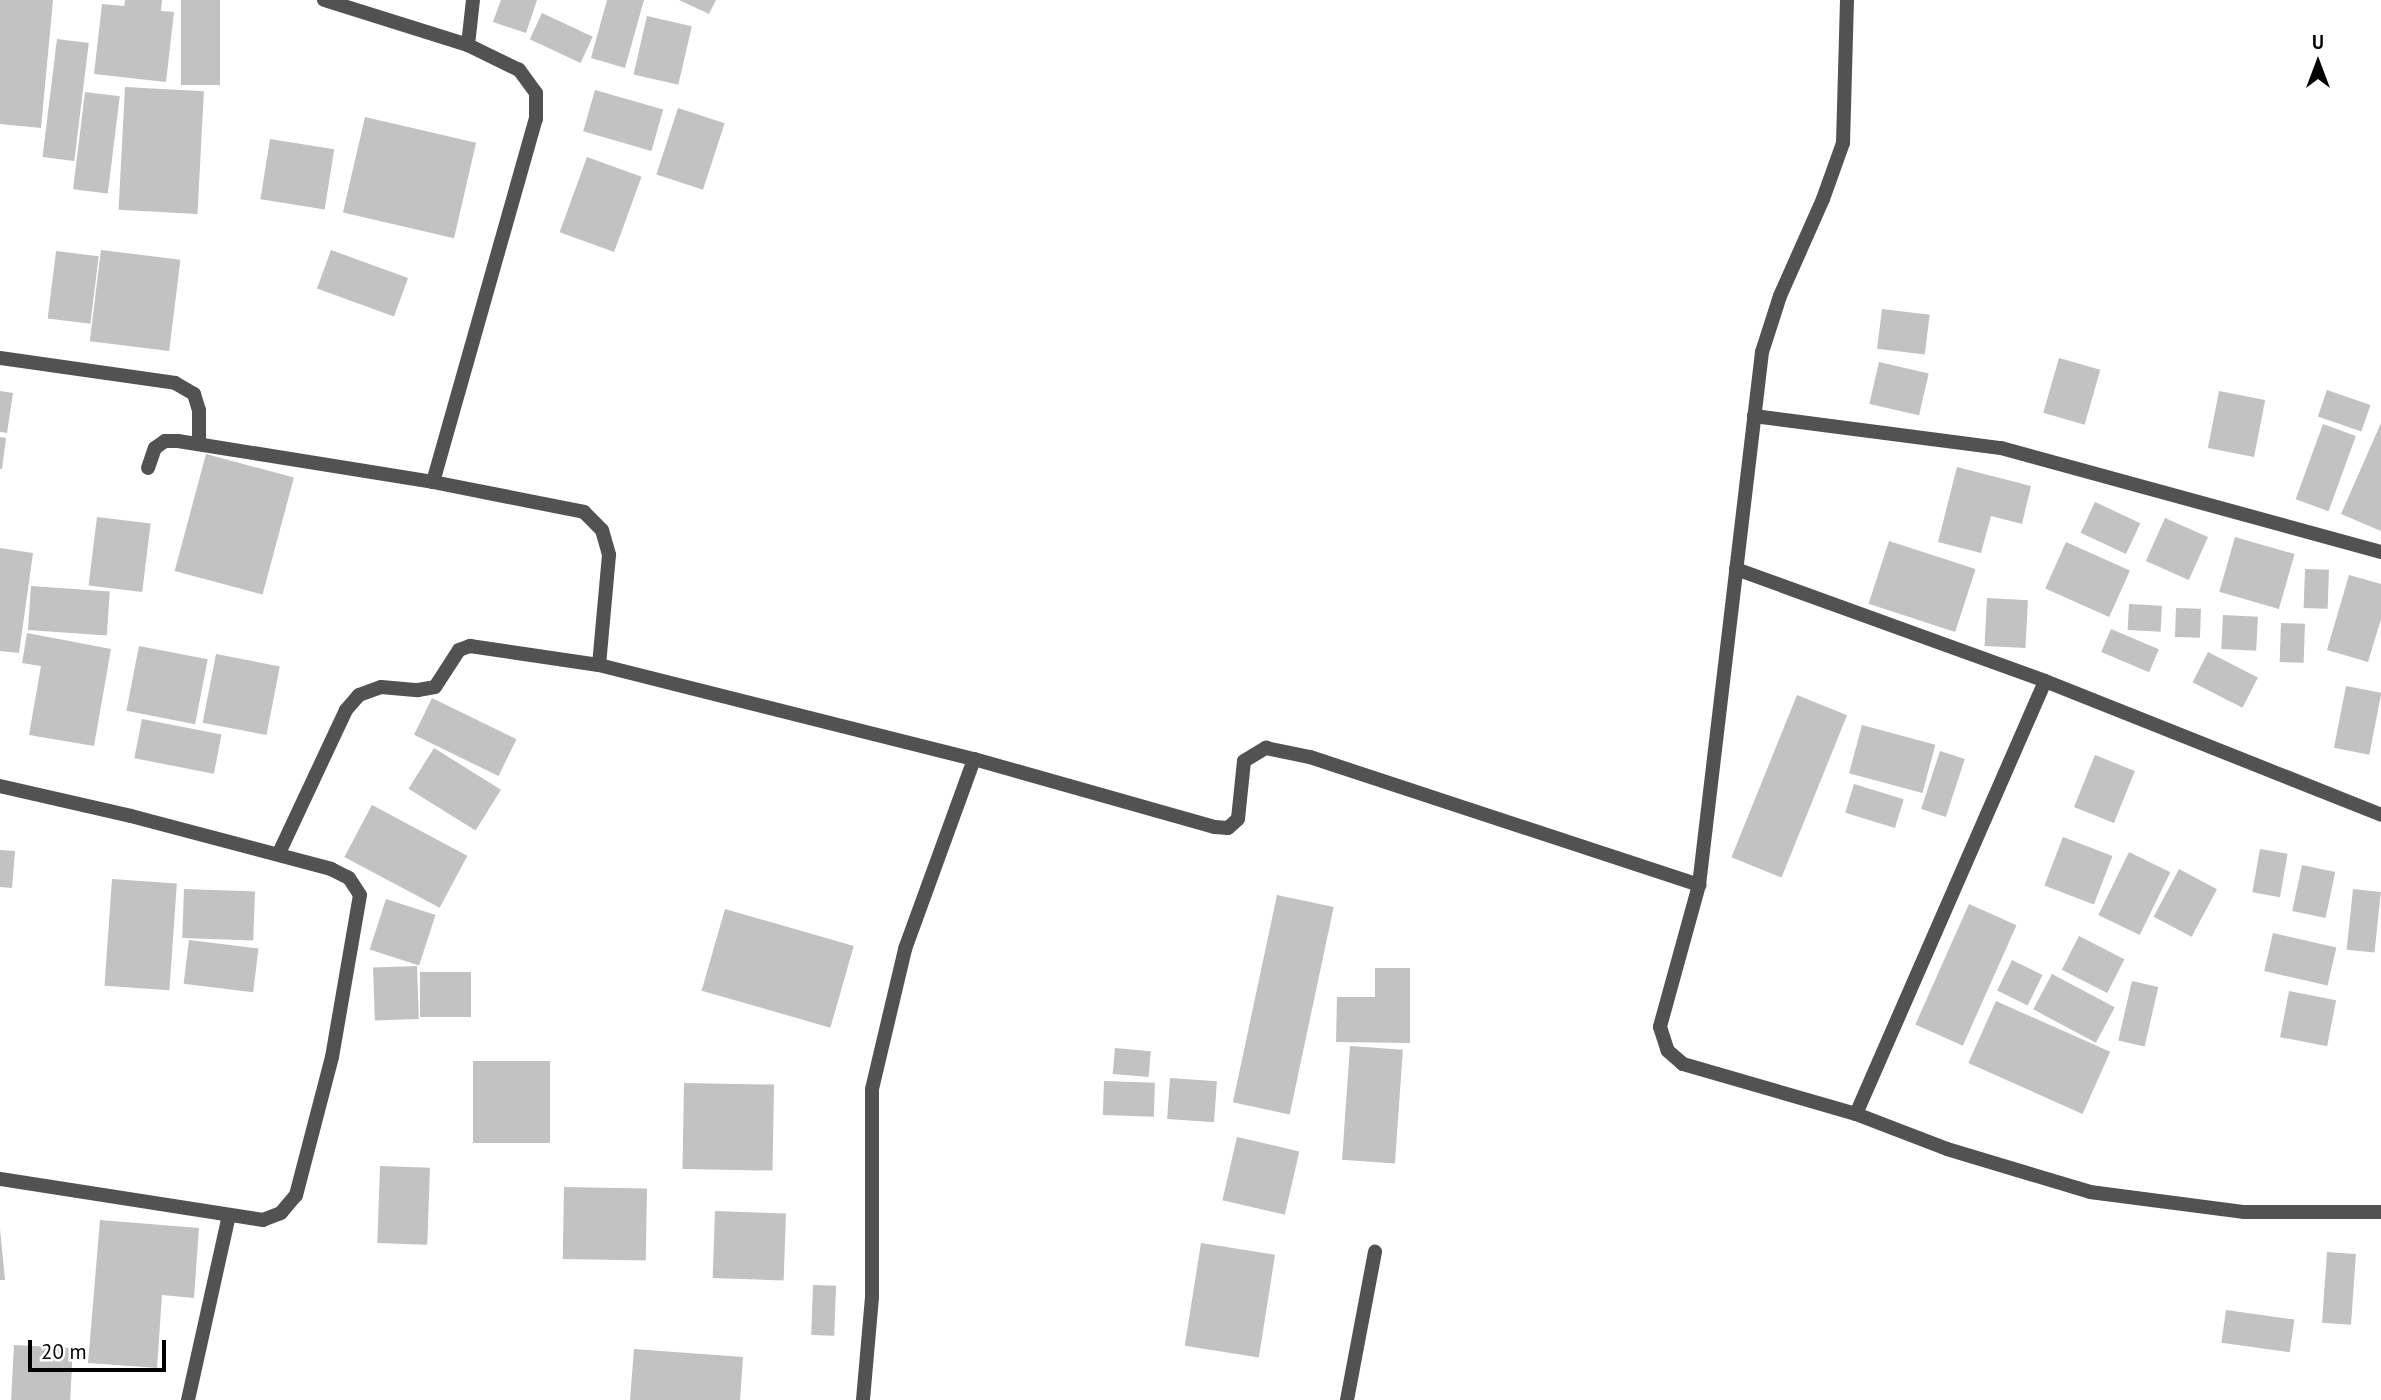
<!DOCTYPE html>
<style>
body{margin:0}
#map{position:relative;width:2381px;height:1400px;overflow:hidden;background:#fff;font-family:"PT Sans",sans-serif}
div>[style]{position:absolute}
.building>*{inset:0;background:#c2c2c2;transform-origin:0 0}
.lane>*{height:14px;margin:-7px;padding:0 7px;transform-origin:7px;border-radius:7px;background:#525252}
.street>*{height:14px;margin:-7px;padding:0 7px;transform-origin:7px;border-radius:7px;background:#525252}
span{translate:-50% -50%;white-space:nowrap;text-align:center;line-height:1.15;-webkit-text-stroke:5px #fff;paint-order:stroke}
.north{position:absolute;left:2283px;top:28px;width:70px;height:70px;-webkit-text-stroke:5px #fff;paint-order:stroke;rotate:0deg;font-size:19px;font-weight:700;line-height:28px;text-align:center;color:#000}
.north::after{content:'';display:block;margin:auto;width:24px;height:32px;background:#000;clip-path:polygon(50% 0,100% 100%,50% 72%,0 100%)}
.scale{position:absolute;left:28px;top:1340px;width:138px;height:32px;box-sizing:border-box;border:4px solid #000;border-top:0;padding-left:9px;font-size:21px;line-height:24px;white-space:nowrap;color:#000;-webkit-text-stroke:5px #fff;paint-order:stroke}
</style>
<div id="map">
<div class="building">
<div style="clip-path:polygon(0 0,53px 0,41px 128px,0 124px)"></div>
<div style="clip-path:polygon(125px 0,162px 0,161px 11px,174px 12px,166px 82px,94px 74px,102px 4px,124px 6px)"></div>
<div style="left:181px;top:0;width:39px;height:85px"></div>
<div style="clip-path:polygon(501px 0,537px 0,526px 33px,493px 22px)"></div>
<div style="clip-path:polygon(607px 0,644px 0,625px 68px,591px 58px)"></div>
<div style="clip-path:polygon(679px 0,716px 0,709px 14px)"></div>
<div style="left:542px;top:13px;width:56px;height:29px;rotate:25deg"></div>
<div style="left:647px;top:16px;width:46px;height:60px;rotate:13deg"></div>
<div style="left:57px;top:39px;width:32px;height:119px;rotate:7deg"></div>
<div style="left:125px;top:87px;width:79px;height:123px;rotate:3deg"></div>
<div style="left:595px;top:90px;width:71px;height:43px;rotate:16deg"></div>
<div style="left:85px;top:92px;width:35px;height:98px;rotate:7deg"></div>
<div style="left:678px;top:108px;width:49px;height:70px;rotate:18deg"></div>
<div style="left:365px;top:117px;width:114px;height:98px;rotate:13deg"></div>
<div style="left:270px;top:139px;width:65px;height:61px;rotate:9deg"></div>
<div style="left:587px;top:157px;width:58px;height:80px;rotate:20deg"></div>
<div style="left:101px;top:250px;width:80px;height:92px;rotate:7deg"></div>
<div style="left:331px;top:250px;width:82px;height:41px;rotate:20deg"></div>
<div style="left:56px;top:251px;width:43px;height:68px;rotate:7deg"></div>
<div style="left:1882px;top:309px;width:48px;height:40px;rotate:7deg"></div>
<div style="left:2059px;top:358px;width:43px;height:57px;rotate:16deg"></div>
<div style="left:1879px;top:362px;width:51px;height:43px;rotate:13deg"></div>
<div style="left:2327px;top:390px;width:46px;height:28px;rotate:19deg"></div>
<div style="clip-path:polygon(0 391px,13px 393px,7px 433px,0 432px)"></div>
<div style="left:2219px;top:391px;width:47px;height:58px;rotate:11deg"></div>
<div style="clip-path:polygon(2381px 423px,2381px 531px,2341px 514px)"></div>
<div style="left:2323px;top:424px;width:35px;height:80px;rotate:20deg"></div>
<div style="clip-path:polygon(0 437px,6px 438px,2px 469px,0 469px)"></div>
<div style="left:206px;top:454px;width:91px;height:121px;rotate:15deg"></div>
<div style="clip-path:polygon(1957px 467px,2031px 486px,2022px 524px,1991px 516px,1981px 553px,1938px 542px)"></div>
<div style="left:2095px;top:502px;width:50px;height:34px;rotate:25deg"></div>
<div style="left:97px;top:517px;width:54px;height:69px;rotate:7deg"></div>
<div style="left:2165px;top:518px;width:47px;height:47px;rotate:24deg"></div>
<div style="left:2235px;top:537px;width:62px;height:57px;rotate:16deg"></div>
<div style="left:1889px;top:541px;width:91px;height:66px;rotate:18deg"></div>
<div style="left:2066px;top:542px;width:70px;height:51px;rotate:24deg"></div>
<div style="clip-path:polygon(0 548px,33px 553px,19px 653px,0 651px)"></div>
<div style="left:2305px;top:569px;width:24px;height:39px;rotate:2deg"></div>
<div style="clip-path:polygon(2349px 575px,2381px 584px,2381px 619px,2368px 662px,2327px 650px)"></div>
<div style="left:31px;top:586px;width:79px;height:44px;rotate:4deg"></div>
<div style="left:1987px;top:598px;width:41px;height:48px;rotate:3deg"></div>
<div style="left:2129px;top:604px;width:33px;height:26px;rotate:3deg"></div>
<div style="left:2176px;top:608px;width:25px;height:29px;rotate:2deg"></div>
<div style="left:2223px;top:615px;width:35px;height:34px;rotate:3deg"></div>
<div style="left:2281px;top:623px;width:24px;height:39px;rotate:2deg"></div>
<div style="left:2111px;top:629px;width:52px;height:25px;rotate:23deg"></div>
<div style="clip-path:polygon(27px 633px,111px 649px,94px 746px,29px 735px,41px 666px,22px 663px)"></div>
<div style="left:139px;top:646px;width:70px;height:66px;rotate:11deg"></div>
<div style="left:2208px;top:652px;width:56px;height:34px;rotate:27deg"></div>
<div style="left:216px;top:654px;width:65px;height:70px;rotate:11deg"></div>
<div style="left:2346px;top:686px;width:36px;height:63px;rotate:11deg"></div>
<div style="left:1797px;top:695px;width:54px;height:175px;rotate:22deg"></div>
<div style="left:432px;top:698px;width:94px;height:41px;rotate:26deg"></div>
<div style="left:142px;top:719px;width:81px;height:40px;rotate:11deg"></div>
<div style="left:1862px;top:725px;width:76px;height:50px;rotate:15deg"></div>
<div style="left:434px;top:748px;width:79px;height:48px;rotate:32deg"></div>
<div style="left:1940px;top:751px;width:26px;height:61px;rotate:18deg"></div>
<div style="left:2095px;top:755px;width:43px;height:56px;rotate:22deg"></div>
<div style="left:1854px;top:784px;width:52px;height:30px;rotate:17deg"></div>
<div style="left:372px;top:805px;width:108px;height:59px;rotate:28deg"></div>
<div style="left:2063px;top:837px;width:53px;height:52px;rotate:21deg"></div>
<div style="left:2260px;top:849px;width:28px;height:44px;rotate:10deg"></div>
<div style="clip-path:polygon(0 850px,15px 851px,12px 888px,0 887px)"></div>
<div style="left:2129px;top:852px;width:46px;height:70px;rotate:26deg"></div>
<div style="left:2302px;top:865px;width:34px;height:47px;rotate:12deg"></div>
<div style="left:2179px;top:869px;width:43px;height:54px;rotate:28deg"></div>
<div style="left:112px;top:879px;width:65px;height:107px;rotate:4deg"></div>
<div style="left:184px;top:889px;width:71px;height:49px;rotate:2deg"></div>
<div style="left:2353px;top:889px;width:28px;height:61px;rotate:6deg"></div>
<div style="left:1277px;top:895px;width:58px;height:212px;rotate:12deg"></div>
<div style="left:386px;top:899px;width:52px;height:53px;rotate:18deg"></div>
<div style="left:1969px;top:904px;width:52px;height:132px;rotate:24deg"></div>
<div style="left:725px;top:909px;width:134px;height:85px;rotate:16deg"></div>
<div style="left:2273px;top:933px;width:65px;height:39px;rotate:13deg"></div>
<div style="left:2079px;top:936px;width:51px;height:38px;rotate:27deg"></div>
<div style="left:189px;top:940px;width:70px;height:44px;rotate:7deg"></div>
<div style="left:2012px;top:960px;width:34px;height:34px;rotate:26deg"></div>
<div style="left:417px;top:966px;width:53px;height:44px;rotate:88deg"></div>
<div style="clip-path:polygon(1375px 968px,1410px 968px,1410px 1043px,1336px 1042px,1337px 997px,1375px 997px)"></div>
<div style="left:420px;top:972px;width:51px;height:45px"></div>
<div style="left:2052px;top:974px;width:71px;height:40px;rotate:28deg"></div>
<div style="left:2132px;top:981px;width:27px;height:61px;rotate:13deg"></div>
<div style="left:2289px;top:991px;width:48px;height:47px;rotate:11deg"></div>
<div style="left:1996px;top:1001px;width:125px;height:68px;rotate:24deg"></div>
<div style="left:1350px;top:1046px;width:53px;height:114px;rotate:4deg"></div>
<div style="left:1115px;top:1048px;width:36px;height:26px;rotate:5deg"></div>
<div style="left:473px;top:1061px;width:77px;height:82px"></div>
<div style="left:1170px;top:1078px;width:47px;height:41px;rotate:4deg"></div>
<div style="left:1104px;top:1081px;width:51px;height:34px;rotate:2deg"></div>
<div style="left:684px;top:1083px;width:90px;height:86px;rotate:1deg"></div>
<div style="left:1237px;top:1137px;width:64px;height:65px;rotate:13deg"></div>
<div style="left:380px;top:1166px;width:50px;height:77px;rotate:2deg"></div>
<div style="left:564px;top:1187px;width:83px;height:72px;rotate:1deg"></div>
<div style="left:715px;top:1211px;width:71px;height:67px;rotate:2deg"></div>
<div style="clip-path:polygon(100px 1220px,199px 1228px,194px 1298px,162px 1295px,157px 1368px,88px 1363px)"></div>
<div style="clip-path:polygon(0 1229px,5px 1280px,0 1280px)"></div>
<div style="left:1201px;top:1243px;width:75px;height:104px;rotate:9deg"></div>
<div style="left:2327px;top:1252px;width:29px;height:71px;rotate:4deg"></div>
<div style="left:813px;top:1285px;width:23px;height:50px;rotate:2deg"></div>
<div style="left:2226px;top:1310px;width:69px;height:33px;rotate:8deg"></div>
<div style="left:14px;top:1345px;width:59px;height:55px;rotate:3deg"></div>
<div style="clip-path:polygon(634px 1349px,743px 1357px,740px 1400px,630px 1400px)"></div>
</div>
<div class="lane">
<div style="left:433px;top:482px;width:154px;rotate:11.2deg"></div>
<div style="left:584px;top:512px;width:25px;rotate:45deg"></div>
<div style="left:602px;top:530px;width:26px;rotate:74deg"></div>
<div style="left:609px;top:555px;width:110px;rotate:95.2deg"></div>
<div style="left:188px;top:1400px;width:189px;rotate:-77.5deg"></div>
</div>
<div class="street">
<div style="left:1847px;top:0;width:143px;rotate:91.6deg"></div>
<div style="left:1843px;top:143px;width:59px;rotate:109.7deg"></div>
<div style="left:1823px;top:199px;width:106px;rotate:113.9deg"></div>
<div style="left:1780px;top:296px;width:59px;rotate:107.8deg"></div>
<div style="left:1762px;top:352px;width:537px;rotate:96.74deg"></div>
<div style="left:1699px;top:885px;width:147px;rotate:105.4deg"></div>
<div style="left:1660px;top:1027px;width:25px;rotate:72deg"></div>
<div style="left:1668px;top:1051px;width:20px;rotate:41deg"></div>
<div style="left:1683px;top:1064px;width:180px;rotate:16.1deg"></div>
<div style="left:1856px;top:1114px;width:97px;rotate:21deg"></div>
<div style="left:1947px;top:1149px;width:149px;rotate:16.7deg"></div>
<div style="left:2090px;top:1192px;width:156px;rotate:7.4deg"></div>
<div style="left:2245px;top:1212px;width:136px"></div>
<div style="left:468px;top:45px;width:45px;rotate:-83.7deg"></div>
<div style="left:0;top:358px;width:177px;rotate:8.1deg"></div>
<div style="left:175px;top:383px;width:22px;rotate:30deg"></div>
<div style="left:194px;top:394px;width:17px;rotate:73deg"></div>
<div style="left:199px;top:410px;width:34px;rotate:90deg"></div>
<div style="left:1754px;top:416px;width:249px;rotate:7.4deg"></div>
<div style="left:2001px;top:448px;width:394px;rotate:15.3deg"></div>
<div style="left:148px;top:468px;width:21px;rotate:-71deg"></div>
<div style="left:155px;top:448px;width:12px;rotate:-35deg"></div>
<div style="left:165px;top:441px;width:13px"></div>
<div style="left:178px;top:441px;width:258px;rotate:9.1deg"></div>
<div style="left:433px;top:482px;width:377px;rotate:-74.2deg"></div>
<div style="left:536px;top:119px;width:26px;rotate:-90deg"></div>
<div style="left:536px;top:93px;width:29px;rotate:-126deg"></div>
<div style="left:519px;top:70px;width:57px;rotate:-153.9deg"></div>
<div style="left:468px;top:45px;width:151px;rotate:-162.6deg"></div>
<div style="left:1736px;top:569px;width:329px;rotate:19.9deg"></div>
<div style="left:2045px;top:681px;width:362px;rotate:21.7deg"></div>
<div style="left:0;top:786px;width:134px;rotate:12.9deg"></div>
<div style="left:131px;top:816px;width:207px;rotate:14.8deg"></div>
<div style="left:331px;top:869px;width:20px;rotate:27deg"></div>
<div style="left:349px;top:878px;width:20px;rotate:57deg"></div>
<div style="left:360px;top:895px;width:164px;rotate:99.8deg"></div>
<div style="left:332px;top:1057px;width:143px;rotate:104.6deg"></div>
<div style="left:296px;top:1195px;width:23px;rotate:130deg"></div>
<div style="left:281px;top:1213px;width:19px;rotate:159deg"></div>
<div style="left:263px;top:1220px;width:266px;rotate:-171.1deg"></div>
<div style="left:279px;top:853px;width:158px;rotate:-64.9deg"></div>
<div style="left:346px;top:710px;width:20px;rotate:-49deg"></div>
<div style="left:359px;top:695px;width:23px;rotate:-20deg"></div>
<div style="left:381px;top:687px;width:37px;rotate:5deg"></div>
<div style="left:418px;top:690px;width:17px;rotate:-10deg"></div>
<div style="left:435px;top:687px;width:44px;rotate:-57deg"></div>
<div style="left:459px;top:650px;width:12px;rotate:-20deg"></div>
<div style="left:470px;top:646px;width:130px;rotate:8.4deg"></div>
<div style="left:599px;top:665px;width:387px;rotate:14.1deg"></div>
<div style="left:1856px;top:1114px;width:472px;rotate:-66.4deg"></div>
<div style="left:863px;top:1400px;width:103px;rotate:-85deg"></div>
<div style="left:872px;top:1297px;width:208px;rotate:-90deg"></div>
<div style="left:872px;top:1089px;width:144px;rotate:-76.7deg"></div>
<div style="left:905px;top:949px;width:202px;rotate:-70deg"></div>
<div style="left:974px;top:759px;width:250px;rotate:15.8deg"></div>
<div style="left:1215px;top:827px;width:13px;rotate:4deg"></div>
<div style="left:1228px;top:828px;width:13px;rotate:-42deg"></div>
<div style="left:1238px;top:819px;width:58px;rotate:-84.1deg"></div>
<div style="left:1244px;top:761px;width:26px;rotate:-31deg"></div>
<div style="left:1266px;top:748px;width:45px;rotate:11.6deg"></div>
<div style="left:1310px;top:757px;width:410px;rotate:18.2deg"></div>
<div style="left:1347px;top:1400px;width:151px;rotate:-79.3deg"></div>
</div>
<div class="north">U</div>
<div class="scale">20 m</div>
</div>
